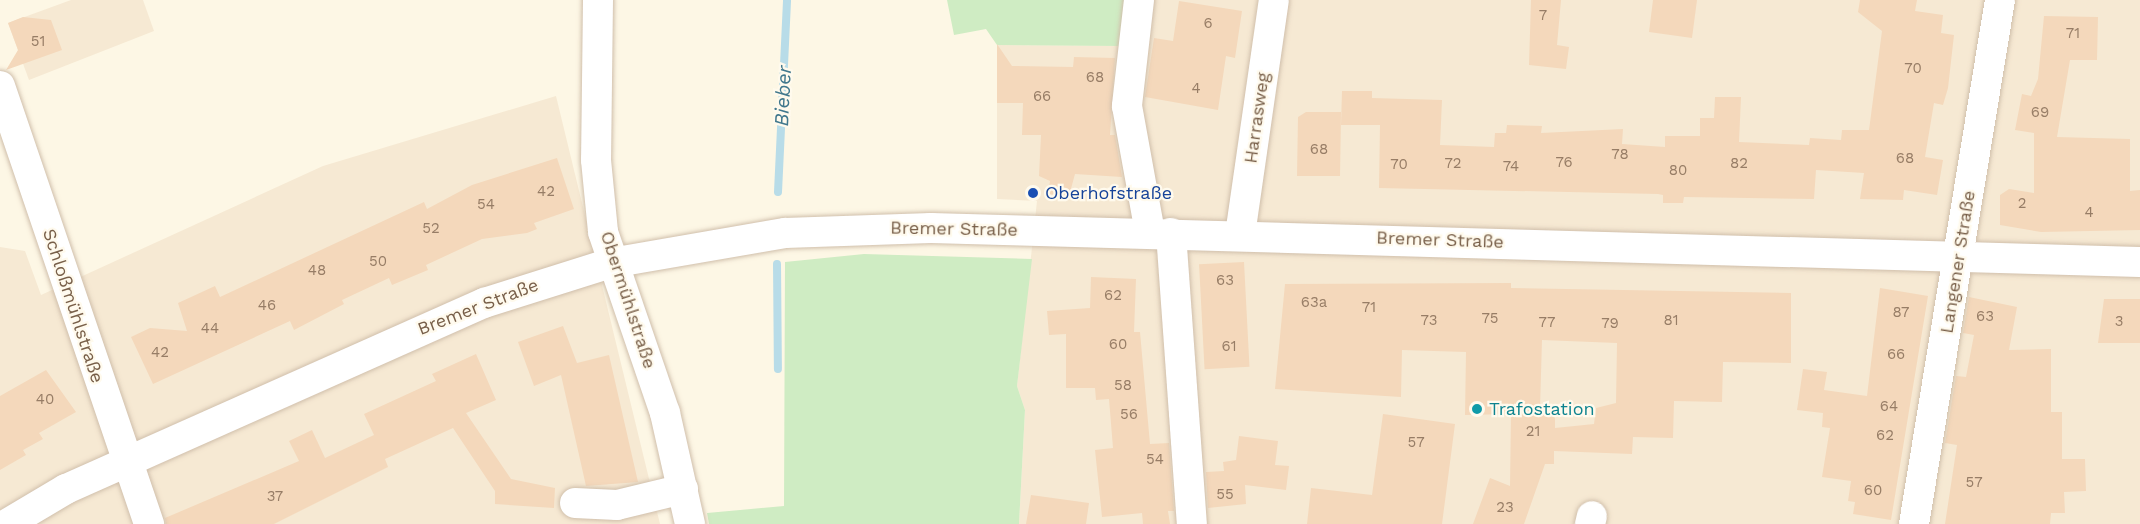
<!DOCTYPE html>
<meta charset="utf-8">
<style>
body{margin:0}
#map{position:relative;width:2140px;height:524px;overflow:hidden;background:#fdf7e5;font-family:"Work Sans",sans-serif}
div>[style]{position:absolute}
.residential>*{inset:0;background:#f6e9d3}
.green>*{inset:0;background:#cfecc3}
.stream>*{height:8px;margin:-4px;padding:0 4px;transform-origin:4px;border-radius:4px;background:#b8dce8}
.building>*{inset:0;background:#f4d8bb;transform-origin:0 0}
.roads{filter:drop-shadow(0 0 2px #d0bfab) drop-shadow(0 0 2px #d0bfab)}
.minor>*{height:30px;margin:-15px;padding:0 15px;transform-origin:15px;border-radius:15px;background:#fff}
.dots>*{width:16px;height:16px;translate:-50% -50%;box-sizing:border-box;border:3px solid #fffaed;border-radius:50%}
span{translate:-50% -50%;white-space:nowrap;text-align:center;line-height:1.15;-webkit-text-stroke:4.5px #fffaed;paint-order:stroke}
.number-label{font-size:15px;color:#977d66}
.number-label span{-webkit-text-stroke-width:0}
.street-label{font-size:18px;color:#785f49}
.transit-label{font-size:18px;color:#164399}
.left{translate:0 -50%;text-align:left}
.culture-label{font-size:18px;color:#0d838f}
.water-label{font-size:20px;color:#41788d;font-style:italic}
</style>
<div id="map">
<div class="residential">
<div style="clip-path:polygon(71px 0,143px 0,154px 31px,29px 80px,8px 23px)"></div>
<div style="clip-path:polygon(1151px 0,2140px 0,2140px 524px,1019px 524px,1025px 410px,1017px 386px,1037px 201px,997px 199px,997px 45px,1145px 46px)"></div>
<div style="clip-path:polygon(556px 96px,660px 524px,0 524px,0 247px,25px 251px,41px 295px,323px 166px)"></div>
</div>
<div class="green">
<div style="clip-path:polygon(947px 0,1128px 0,1121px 46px,997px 45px,986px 29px,954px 35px)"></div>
<div style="clip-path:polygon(864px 254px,1032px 259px,1017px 386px,1025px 410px,1019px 524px,709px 524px,707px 513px,784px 506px,785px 262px)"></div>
</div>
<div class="stream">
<div style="left:778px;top:192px;width:192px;rotate:-87.3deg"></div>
<div style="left:777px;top:264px;width:105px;rotate:89.5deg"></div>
</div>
<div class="building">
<div style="clip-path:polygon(1531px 0,1561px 0,1557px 45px,1569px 47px,1566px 69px,1529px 65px)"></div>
<div style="clip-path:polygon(1653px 0,1697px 0,1692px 38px,1649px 32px)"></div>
<div style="clip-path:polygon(1860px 0,1917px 0,1915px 11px,1943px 15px,1941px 33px,1954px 35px,1948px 88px,1943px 105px,1934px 103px,1925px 157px,1943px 160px,1937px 195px,1904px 190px,1903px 200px,1860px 199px,1864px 173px,1816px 170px,1814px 199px,1684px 197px,1683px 203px,1663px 203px,1663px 195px,1658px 194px,1379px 188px,1380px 125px,1341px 125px,1342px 91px,1372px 91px,1372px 98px,1442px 100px,1440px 145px,1494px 147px,1495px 133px,1506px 133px,1507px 125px,1542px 126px,1541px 133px,1623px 129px,1622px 144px,1665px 147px,1665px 136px,1700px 136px,1700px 118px,1714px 118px,1715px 97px,1741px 97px,1739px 142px,1809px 145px,1810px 138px,1841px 140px,1842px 130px,1869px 130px,1882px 31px,1858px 12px)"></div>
<div style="clip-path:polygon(1179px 1px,1242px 11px,1235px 58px,1226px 56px,1218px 110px,1145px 97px,1154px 38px,1173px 41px)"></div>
<div style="clip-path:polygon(2044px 16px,2098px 17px,2097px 60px,2070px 60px,2057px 137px,2130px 139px,2130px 191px,2140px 190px,2140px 230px,2041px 232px,2000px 225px,2000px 195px,2009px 189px,2034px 193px,2034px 133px,2015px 130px,2022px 94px,2031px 96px,2038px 79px)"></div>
<div style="clip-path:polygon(23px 17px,51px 20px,62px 50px,6px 70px,18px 50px,8px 23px)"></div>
<div style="clip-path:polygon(997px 44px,1012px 66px,1073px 67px,1074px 57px,1115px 58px,1110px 135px,1115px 135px,1122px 177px,1075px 174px,1069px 196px,1048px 194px,1050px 181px,1039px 176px,1041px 135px,1022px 135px,1023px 103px,997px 103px)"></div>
<div style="clip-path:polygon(1306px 112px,1341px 112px,1340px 176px,1297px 176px,1298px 117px)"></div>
<div style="clip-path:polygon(557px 158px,574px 209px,534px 223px,537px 229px,527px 233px,482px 239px,426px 265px,428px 270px,392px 285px,389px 278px,342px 300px,344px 304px,294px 330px,290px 321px,153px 384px,131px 337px,150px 328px,187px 331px,178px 303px,215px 286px,220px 297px,424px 202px,427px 209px,472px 185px)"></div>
<div style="left:1244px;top:262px;width:105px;height:45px;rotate:87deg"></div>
<div style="clip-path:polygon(1091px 277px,1136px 279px,1134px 332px,1140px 332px,1150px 444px,1169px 443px,1174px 511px,1168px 511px,1170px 524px,1143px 524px,1142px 513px,1102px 517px,1095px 450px,1113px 448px,1109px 399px,1096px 400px,1095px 388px,1066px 388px,1066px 334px,1049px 335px,1047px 311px,1090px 308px)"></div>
<div style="clip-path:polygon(evenodd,1511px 283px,1511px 288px,1791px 293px,1791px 363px,1723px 362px,1722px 402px,1674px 401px,1673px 438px,1633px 437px,1632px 454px,1554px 451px,1554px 464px,1545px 464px,1524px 524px,1473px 524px,1490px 478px,1510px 486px,1511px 414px,1465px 415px,1466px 352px,1402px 350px,1401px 397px,1275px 389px,1285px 284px,1511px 283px,1542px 340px,1617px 343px,1616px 403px,1596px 408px,1594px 424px,1555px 428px,1555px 410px,1540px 409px,1542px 340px)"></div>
<div style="clip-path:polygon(1880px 288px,1928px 296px,1891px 520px,1853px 514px,1855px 502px,1848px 501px,1851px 481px,1822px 477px,1830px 428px,1822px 427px,1823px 413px,1797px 410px,1803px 369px,1827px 372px,1824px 390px,1867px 396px)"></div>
<div style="clip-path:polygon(1969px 297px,2017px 307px,2009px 350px,2051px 349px,2051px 412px,2062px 412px,2062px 459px,2085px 459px,2086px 491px,2064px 492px,2065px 513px,2051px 513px,2050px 524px,1945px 524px,1957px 445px,1945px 443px,1956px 376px,1966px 377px,1974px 335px,1963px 333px)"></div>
<div style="clip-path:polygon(2104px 299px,2140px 299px,2140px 343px,2098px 343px)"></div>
<div style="clip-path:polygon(563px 326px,577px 363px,609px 355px,638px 482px,586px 486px,561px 375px,534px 386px,518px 342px)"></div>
<div style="clip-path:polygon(476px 354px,496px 400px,466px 413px,511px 479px,555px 488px,554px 508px,495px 504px,495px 491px,453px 428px,385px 459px,388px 467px,274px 524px,166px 524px,165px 518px,299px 461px,289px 441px,312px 430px,325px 458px,374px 435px,364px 414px,436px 381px,432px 374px)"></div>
<div style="clip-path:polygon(46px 370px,76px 412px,39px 433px,43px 439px,23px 450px,26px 455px,0 470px,0 396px)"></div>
<div style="clip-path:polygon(1383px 414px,1455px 424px,1442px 524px,1307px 524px,1311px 488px,1372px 495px)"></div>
<div style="clip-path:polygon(1239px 436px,1278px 441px,1275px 465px,1289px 466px,1286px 490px,1245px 485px,1246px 504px,1208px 508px,1206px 472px,1224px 471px,1223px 462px,1236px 460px)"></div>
<div style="clip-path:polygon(1031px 495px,1089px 503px,1086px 524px,1026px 524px)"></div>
</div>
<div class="roads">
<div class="minor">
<div style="left:598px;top:0;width:160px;rotate:90.7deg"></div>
<div style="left:596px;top:160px;width:72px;rotate:84.4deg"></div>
<div style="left:603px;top:232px;width:191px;rotate:71.1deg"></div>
<div style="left:665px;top:413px;width:114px;rotate:77.3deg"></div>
<div style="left:1139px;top:0;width:107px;rotate:96.5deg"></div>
<div style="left:1127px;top:106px;width:129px;rotate:79.7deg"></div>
<div style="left:0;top:86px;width:463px;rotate:71.2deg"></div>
<div style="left:1171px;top:233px;width:292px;rotate:85.9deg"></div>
<div style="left:1240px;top:235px;width:237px;rotate:-81.8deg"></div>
<div style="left:575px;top:503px;width:42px;rotate:2.7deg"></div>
<div style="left:617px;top:505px;width:68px;rotate:-13.6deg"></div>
<div style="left:7px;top:524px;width:69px;rotate:-30.7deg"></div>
<div style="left:66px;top:489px;width:458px;rotate:-24deg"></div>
<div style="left:484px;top:303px;width:133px;rotate:-17.5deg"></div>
<div style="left:611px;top:263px;width:177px;rotate:-9.8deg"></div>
<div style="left:785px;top:233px;width:146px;rotate:-2deg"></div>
<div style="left:931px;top:228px;width:1209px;rotate:1.61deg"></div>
<div style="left:1590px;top:524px;width:8px;rotate:-76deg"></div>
<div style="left:1914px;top:524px;width:531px;rotate:-80.68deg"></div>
</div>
</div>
<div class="dots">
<div style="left:1033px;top:193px;background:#1a4fb4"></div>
<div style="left:1477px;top:409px;background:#0f9aa8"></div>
</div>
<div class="number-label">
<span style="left:1543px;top:16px">7</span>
<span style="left:1208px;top:24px">6</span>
<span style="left:2073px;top:34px">71</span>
<span style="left:38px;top:42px">51</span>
<span style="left:1913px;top:69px">70</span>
<span style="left:1095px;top:78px">68</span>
<span style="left:1196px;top:89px">4</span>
<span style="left:1042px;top:97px">66</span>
<span style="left:2040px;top:113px">69</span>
<span style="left:1319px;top:150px">68</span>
<span style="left:1620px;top:155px">78</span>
<span style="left:1905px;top:159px">68</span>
<span style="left:1564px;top:163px">76</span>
<span style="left:1453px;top:164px">72</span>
<span style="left:1739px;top:164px">82</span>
<span style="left:1399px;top:165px">70</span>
<span style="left:1511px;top:167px">74</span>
<span style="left:1678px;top:171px">80</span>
<span style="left:546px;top:192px">42</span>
<span style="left:2022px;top:204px">2</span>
<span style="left:486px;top:205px">54</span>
<span style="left:2089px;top:213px">4</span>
<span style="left:431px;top:229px">52</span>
<span style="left:378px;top:262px">50</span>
<span style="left:317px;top:271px">48</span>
<span style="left:1225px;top:281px">63</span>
<span style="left:1113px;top:296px">62</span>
<span style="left:1314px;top:303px">63a</span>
<span style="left:267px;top:306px">46</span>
<span style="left:1369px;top:308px">71</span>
<span style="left:1901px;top:313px">87</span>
<span style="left:1985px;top:317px">63</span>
<span style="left:1490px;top:319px">75</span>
<span style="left:1429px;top:321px">73</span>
<span style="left:1671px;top:321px">81</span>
<span style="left:2119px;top:322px">3</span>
<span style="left:1547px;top:323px">77</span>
<span style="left:1610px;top:324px">79</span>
<span style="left:210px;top:329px">44</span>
<span style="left:1118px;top:345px">60</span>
<span style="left:1229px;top:347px">61</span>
<span style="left:160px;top:353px">42</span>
<span style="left:1896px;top:355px">66</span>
<span style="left:1123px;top:386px">58</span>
<span style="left:45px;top:400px">40</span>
<span style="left:1889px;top:407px">64</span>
<span style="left:1129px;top:415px">56</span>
<span style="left:1533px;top:432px">21</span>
<span style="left:1885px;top:436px">62</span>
<span style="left:1416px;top:443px">57</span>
<span style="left:1155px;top:460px">54</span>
<span style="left:1974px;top:483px">57</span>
<span style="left:1873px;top:491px">60</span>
<span style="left:1225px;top:495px">55</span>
<span style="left:275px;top:497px">37</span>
<span style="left:1505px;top:508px">23</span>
</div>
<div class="street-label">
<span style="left:1257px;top:118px;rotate:-82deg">Harrasweg</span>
<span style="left:954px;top:229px;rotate:1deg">Bremer Straße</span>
<span style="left:1440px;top:240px;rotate:2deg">Bremer Straße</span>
<span style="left:1958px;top:262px;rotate:-81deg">Langener Straße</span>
<span style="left:628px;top:300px;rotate:72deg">Obermühlstraße</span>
<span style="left:73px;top:306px;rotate:72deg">Schloßmühlstraße</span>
<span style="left:478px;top:307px;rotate:-21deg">Bremer Straße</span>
</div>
<div class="transit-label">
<span class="left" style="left:1045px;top:193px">Oberhofstraße</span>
</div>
<div class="culture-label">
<span class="left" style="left:1489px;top:409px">Trafostation</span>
</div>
<div class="water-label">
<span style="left:783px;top:96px;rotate:-87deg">Bieber</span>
</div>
</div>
